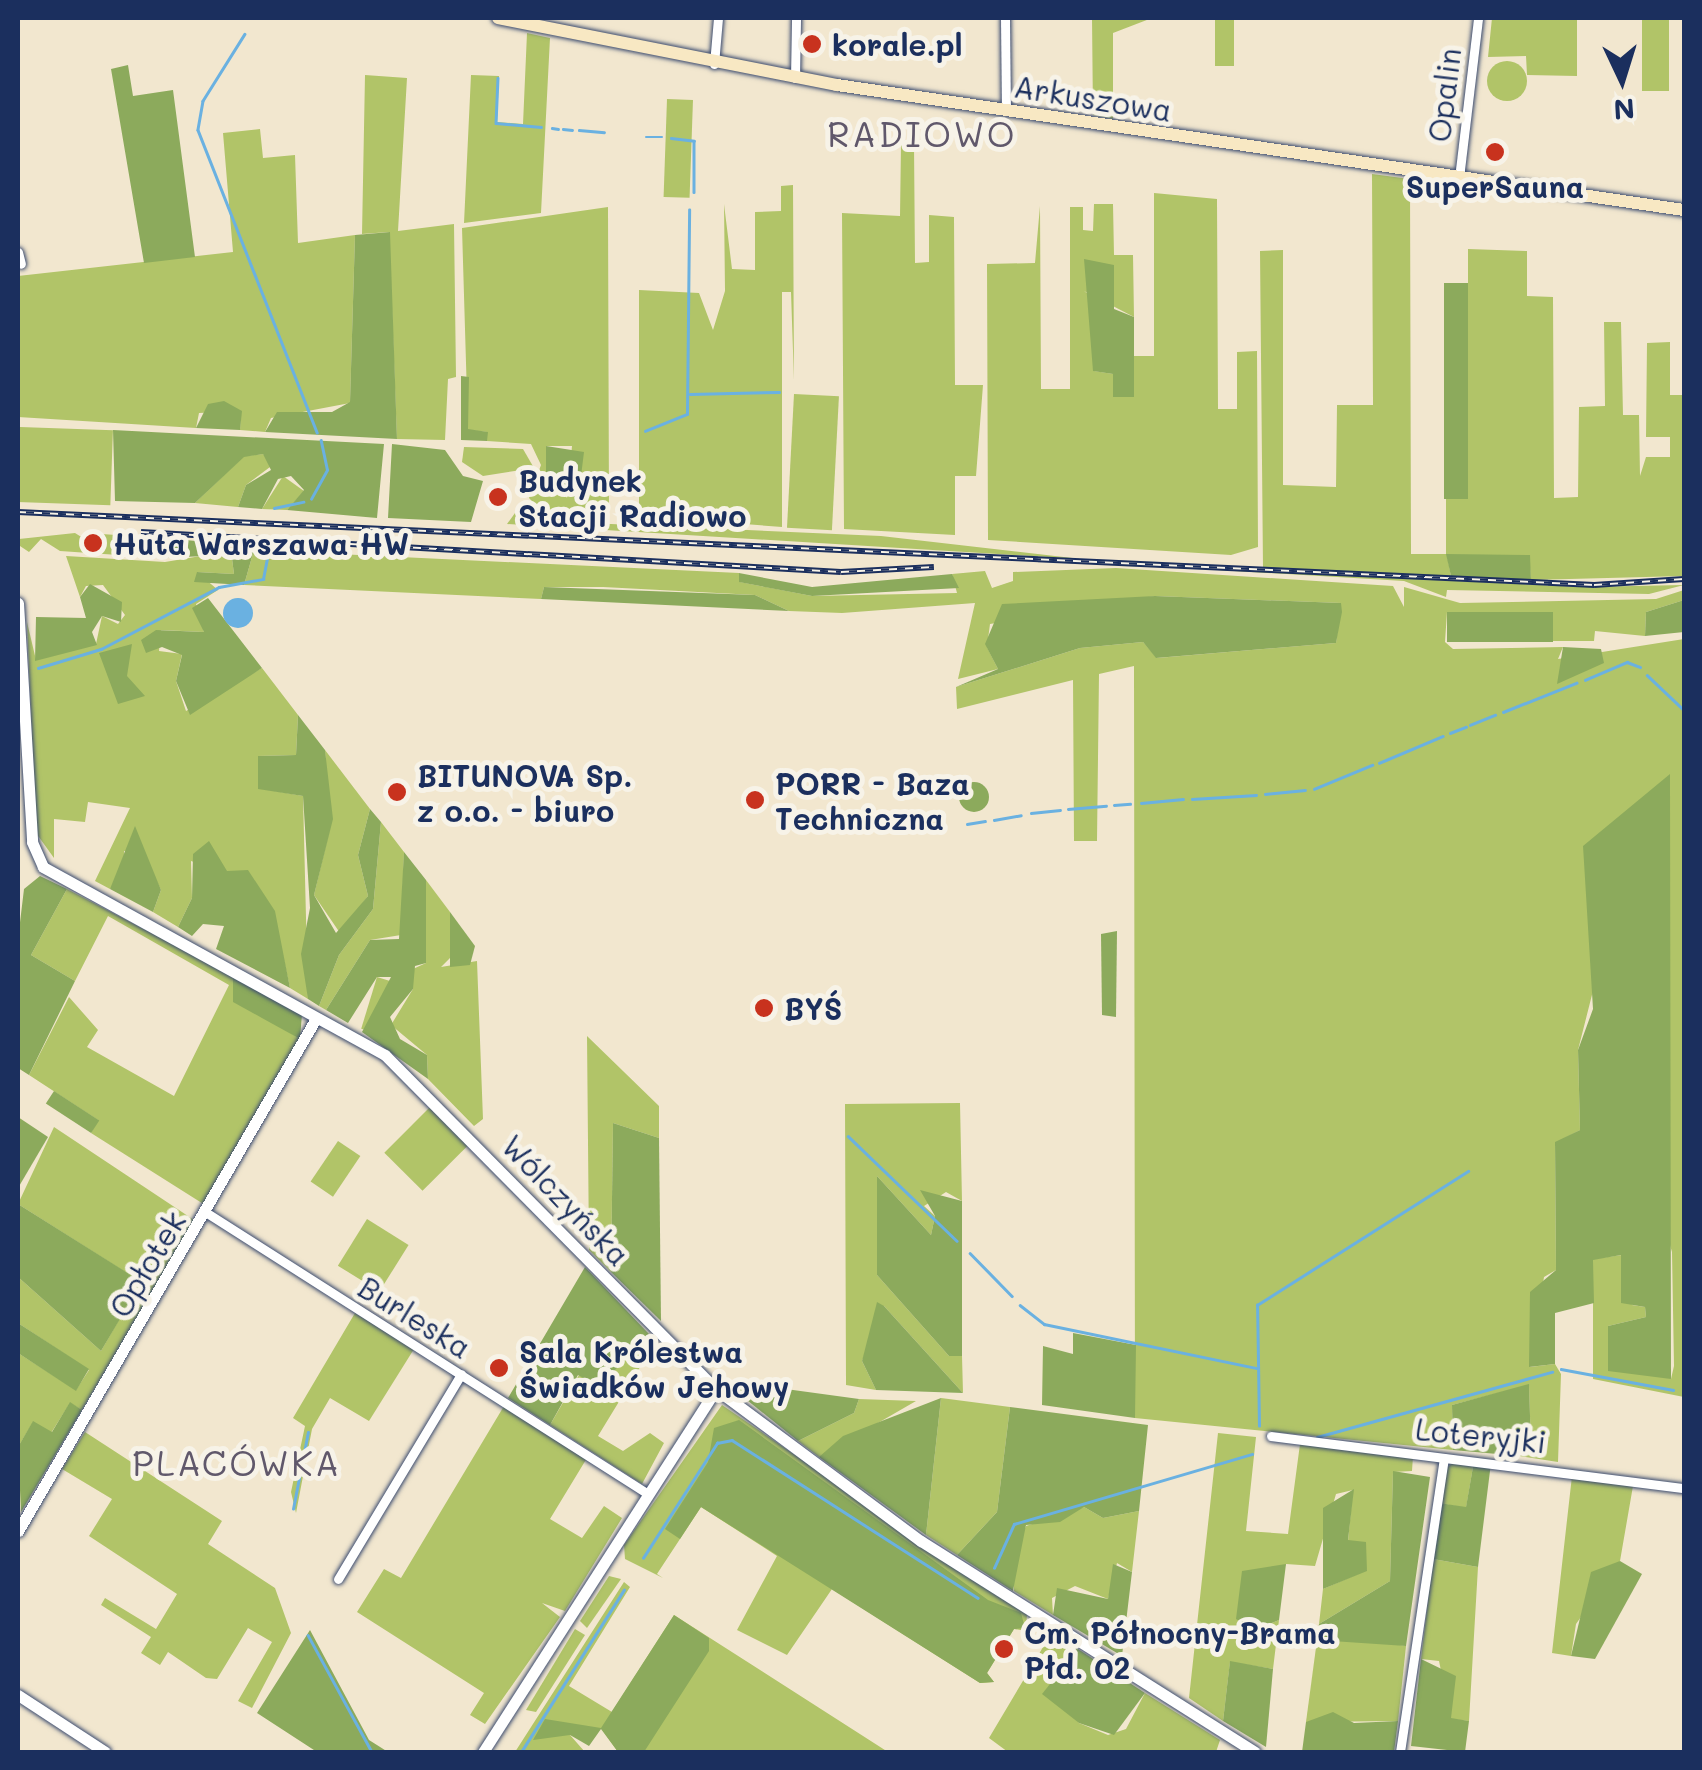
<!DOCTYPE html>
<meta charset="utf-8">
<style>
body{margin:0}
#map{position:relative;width:1702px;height:1770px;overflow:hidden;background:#f2e7cf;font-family:Mali,sans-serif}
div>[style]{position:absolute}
.green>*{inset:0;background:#b1c468;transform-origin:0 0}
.round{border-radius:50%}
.forest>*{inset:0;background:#8caa5c;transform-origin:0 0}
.water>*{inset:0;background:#6ab1e1}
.stream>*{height:2.5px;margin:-1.25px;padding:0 1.25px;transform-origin:1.25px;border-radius:1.25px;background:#6ab1e1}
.roads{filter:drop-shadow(0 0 2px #3b4b6f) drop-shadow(0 0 2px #3b4b6f)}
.minor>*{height:9px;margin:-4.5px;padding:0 4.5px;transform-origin:4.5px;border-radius:4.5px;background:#fff}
.tertiary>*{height:11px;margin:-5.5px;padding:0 5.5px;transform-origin:5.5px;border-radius:5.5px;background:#fff}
.secondary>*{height:12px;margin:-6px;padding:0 6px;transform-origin:6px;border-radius:6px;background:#f8e8c3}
.rail>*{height:6px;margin-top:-3px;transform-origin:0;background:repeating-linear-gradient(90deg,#f7f3e8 0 8px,#1b2f5e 0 16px);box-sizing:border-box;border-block:2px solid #1b2f5e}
.dots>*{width:28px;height:28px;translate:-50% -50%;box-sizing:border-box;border:5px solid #f7f3e8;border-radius:50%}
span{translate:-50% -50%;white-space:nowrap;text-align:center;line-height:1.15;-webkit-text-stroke:10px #f7f3e8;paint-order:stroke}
.poi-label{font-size:30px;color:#1b2f5e;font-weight:700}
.left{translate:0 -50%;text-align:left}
.street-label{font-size:30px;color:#1b2f5e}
.quarter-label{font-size:35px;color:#60586b;letter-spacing:2.5px}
.frame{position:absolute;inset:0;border:20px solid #1b2f5e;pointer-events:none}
.north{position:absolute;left:1572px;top:30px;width:100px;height:100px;-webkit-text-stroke:8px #f7f3e8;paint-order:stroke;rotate:176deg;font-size:28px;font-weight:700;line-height:40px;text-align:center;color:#1b2f5e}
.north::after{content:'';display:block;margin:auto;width:35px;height:45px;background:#1b2f5e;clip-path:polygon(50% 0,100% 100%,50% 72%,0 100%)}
</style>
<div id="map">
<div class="green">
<div style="clip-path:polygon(1092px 18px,1152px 18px,1113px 33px,1113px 119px,1093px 115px)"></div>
<div style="left:1215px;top:18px;width:19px;height:48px"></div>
<div style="clip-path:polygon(1492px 18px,1577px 18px,1577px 76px,1527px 75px,1526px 56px,1488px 57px)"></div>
<div style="left:1642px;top:18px;width:27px;height:73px"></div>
<div style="clip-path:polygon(527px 33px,550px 38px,541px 213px,464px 223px,471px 75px,499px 76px,497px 122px,523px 124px)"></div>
<div class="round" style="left:1487px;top:61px;width:40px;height:40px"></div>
<div style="clip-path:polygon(365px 75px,407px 78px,398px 231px,454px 224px,456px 377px,448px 379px,445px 440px,397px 439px,389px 232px,362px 234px)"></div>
<div style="left:667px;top:99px;width:26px;height:98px;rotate:2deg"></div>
<div style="clip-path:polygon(260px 129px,263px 158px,295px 155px,298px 243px,355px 235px,350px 403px,271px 418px,265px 432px,240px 430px,241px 411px,199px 413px,196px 428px,18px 417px,18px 276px,233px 252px,223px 133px)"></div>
<div style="clip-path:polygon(901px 144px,914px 144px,915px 263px,929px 262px,929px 215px,954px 217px,955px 385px,983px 385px,976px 476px,955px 476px,955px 535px,844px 529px,842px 213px,900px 216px)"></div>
<div style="clip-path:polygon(1372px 174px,1410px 179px,1411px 554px,1446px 554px,1446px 499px,1468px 499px,1468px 249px,1527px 251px,1527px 296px,1553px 297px,1554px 498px,1578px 497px,1579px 407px,1605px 406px,1604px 322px,1621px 322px,1623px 415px,1639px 415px,1640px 476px,1646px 457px,1670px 457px,1670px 437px,1646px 437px,1647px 343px,1670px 342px,1670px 395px,1684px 395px,1684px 576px,1531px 580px,1529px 555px,1447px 555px,1451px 576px,1263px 568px,1260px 251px,1283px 250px,1283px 485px,1336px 487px,1337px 405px,1373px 405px)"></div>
<div style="clip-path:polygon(793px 185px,794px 381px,791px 292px,782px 292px,782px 527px,639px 516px,639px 290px,699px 293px,713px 330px,725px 291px,724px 204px,732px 269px,755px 270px,755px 212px,781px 211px,781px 186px)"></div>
<div style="clip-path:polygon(1154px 193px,1217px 199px,1218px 409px,1237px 409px,1237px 352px,1257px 351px,1258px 547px,1231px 555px,988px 540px,987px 264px,1035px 263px,1040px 206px,1041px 389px,1070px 389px,1070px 207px,1083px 207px,1083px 230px,1093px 231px,1094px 204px,1113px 204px,1114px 255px,1133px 255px,1134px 317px,1084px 291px,1094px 298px,1094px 371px,1113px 374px,1133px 397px,1134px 356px,1154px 356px)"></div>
<div style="clip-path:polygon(evenodd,608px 207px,609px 515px,546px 516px,529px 498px,541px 465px,531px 444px,487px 441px,487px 432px,468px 430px,462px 228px,608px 207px,546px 446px,572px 446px,567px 498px,552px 472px,546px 446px)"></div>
<div style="left:794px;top:394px;width:45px;height:134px;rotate:3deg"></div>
<div style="left:20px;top:427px;width:93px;height:75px;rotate:2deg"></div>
<div style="clip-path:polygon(464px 447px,523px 449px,534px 468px,483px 476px,462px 462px)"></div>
<div style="clip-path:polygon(244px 456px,263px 454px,274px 464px,246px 485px,238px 507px,195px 503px)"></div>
<div style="clip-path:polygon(283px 476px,304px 491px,287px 510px,262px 509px)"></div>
<div style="clip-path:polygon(523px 502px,543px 521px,881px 536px,1081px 559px,507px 524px)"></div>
<div style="clip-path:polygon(75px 533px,99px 548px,101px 534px,164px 538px,162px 558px,60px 551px,41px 539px,29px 552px,20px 546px,19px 539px)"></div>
<div style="clip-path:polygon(254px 550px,739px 573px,740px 582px,812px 596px,957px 593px,952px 574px,985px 571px,992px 588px,1013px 581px,1013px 572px,1116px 568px,1393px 586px,1404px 607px,1404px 587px,1460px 603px,1656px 599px,1684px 590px,1684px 600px,1646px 612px,1645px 636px,1595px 631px,1594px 641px,1552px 641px,1552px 612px,1447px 612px,1445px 642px,1453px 649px,1563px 647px,1558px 659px,1684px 639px,1684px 1397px,1593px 1379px,1593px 1259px,1622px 1255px,1632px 1305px,1645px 1307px,1646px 1317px,1608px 1326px,1671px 1379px,1674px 1366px,1672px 1252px,1595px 983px,1578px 1050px,1580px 1130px,1555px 1143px,1556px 1270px,1544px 1277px,1530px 1367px,1555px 1364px,1561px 1374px,1558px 1462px,1519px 1456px,1531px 1447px,1529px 1385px,1452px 1405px,1453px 1450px,1135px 1418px,1134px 666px,1099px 674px,1097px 841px,1074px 841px,1073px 680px,957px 709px,956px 687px,1080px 648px,1143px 642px,1157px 658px,1336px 643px,1341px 603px,1155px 596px,990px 624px,987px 647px,998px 669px,958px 679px,975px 603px,842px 613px,789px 611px,755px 595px,603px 587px,544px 587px,541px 599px,244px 585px)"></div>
<div style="clip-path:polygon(231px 551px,234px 574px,197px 572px,218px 590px,196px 604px,204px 632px,161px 630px,159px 651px,182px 654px,176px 681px,186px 711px,262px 668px,298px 715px,296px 755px,258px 756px,258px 788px,303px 796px,308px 999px,290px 988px,274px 915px,256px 884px,191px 861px,192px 898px,178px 927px,153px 912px,161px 890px,142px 851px,124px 851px,126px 868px,110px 889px,95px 881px,130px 808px,88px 802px,85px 822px,54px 819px,54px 858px,36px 833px,27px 622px,36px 660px,96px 644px,102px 616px,118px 624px,125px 615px,103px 585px,86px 586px,80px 597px,66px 556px,165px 562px)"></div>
<div style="clip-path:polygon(1167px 567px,1581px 587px,1684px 585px,1649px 594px,1447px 590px,1446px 597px,1404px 581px)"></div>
<div style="clip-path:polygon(325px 750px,370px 809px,358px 855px,368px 896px,340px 933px,314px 895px,330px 828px)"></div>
<div style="clip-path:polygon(381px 822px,404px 852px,401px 935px,370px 940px,326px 1010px,319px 1006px,339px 955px,373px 909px)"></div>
<div style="clip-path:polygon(426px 880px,450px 912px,450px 958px,441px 967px,477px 961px,483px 1119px,474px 1126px,428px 1079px,427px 1055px,391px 1025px,413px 989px,413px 969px,426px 963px)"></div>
<div style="clip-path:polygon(67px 889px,233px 976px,244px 1004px,300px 1039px,205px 1205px,91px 1133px,98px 1120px,29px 1075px,69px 997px,98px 1030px,87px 1047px,174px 1096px,229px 985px,108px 916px,75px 981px,31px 955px)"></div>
<div style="left:377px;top:977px;width:17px;height:54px;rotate:17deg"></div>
<div style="clip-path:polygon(587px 1036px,659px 1106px,659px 1138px,613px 1123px,611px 1272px,589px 1250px)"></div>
<div style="clip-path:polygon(960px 1103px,962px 1201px,946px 1192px,924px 1206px,935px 1216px,931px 1235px,877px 1176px,877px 1275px,949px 1356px,962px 1356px,963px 1393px,884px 1306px,862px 1361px,876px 1390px,846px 1385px,845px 1104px)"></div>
<div style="left:431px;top:1106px;width:54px;height:66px;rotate:45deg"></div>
<div style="clip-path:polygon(54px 1127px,194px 1220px,82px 1410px,70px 1403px,51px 1433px,33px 1422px,18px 1447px,18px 1353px,76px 1390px,89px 1370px,18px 1323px,18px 1277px,101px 1351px,141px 1282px,18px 1204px)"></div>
<div style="left:338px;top:1141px;width:27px;height:49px;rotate:34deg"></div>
<div style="left:367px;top:1219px;width:49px;height:55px;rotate:32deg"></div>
<div style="clip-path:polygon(355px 1313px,414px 1349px,369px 1421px,330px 1398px,312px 1429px,296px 1513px,291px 1492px,305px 1426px,293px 1418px)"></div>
<div style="clip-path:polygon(649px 1334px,656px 1341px,598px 1436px,623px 1451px,650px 1433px,664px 1443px,642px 1484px,550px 1425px,579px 1375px,599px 1386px)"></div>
<div style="clip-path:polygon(941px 1398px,1010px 1407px,997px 1512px,957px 1555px,926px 1535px)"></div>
<div style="clip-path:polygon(859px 1399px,916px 1401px,819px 1457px,798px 1441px,854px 1413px)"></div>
<div style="clip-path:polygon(722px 1405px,1027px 1614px,1026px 1631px,1014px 1629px,987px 1673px,994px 1682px,980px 1683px,832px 1589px,787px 1655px,737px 1630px,777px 1556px,701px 1507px,657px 1574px,663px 1578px,625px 1559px,624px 1545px)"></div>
<div style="clip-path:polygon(504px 1406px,587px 1458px,550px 1519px,582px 1538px,604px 1506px,622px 1518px,565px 1611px,542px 1603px,560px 1617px,485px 1724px,470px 1715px,484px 1693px,357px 1612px,384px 1569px,401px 1578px)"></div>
<div style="clip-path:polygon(85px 1432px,222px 1521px,208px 1544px,275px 1588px,291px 1633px,252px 1708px,238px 1701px,272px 1642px,248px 1628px,217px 1679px,206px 1678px,168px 1652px,160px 1665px,141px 1653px,151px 1637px,101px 1605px,105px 1598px,156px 1629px,177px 1594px,89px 1536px,112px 1499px,62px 1469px)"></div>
<div style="clip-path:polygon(1218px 1433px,1256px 1437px,1246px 1531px,1288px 1534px,1300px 1444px,1413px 1456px,1412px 1471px,1393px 1472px,1390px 1581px,1319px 1624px,1323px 1589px,1367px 1570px,1348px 1541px,1353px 1490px,1336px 1494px,1315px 1566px,1286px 1564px,1255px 1630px,1279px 1620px,1273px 1669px,1230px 1662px,1223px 1721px,1189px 1698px)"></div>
<div style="clip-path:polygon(1454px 1461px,1474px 1461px,1466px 1508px,1439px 1503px,1443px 1472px)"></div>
<div style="clip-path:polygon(1572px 1476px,1633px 1486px,1620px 1561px,1576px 1624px,1571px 1656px,1552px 1653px)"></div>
<div style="clip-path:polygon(1084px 1507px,1103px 1518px,1139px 1511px,1132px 1572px,1117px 1563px,1108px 1599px,1075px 1586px,1052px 1598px,1053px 1615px,1014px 1591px,1014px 1552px,1026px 1526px)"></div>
<div style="clip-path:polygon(1433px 1559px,1478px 1567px,1469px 1721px,1451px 1719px,1439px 1661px,1421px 1659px)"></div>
<div style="clip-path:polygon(609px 1576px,621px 1579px,587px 1628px,580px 1621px)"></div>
<div style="clip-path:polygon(624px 1582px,630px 1587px,569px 1686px,612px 1712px,674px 1615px,888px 1752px,618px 1752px,601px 1728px,570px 1735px,585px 1752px,515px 1752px)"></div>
<div style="clip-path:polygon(575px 1629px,585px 1635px,536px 1712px,526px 1710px)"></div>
<div style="clip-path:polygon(1052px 1632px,1078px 1649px,1052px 1682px,1079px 1723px,1108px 1735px,1126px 1729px,1145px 1693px,1220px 1740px,1216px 1752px,1008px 1752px,989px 1738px)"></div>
<div style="clip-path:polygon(1347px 1637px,1406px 1646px,1398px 1721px,1306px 1722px,1317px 1640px)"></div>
</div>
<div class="forest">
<div style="clip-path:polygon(128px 65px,133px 96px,173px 90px,195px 257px,144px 263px,111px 69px)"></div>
<div style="clip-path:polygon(390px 232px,397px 439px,265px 432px,277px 412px,332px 412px,350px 402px,355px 235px)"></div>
<div style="clip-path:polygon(1084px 259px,1114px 265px,1114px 309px,1134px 317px,1134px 397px,1113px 397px,1113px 374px,1093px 371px)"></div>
<div style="left:1468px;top:283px;width:216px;height:24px;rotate:90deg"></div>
<div style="clip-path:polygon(461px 376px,469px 377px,468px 429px,488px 432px,487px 441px,461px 440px)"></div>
<div style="clip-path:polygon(224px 401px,242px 411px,240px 430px,196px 428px,208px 404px)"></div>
<div style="clip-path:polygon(113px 430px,384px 444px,377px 518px,287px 510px,304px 490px,291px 476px,278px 479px,262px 509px,238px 507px,246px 485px,271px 470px,263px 454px,244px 457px,195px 503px,115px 501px)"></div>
<div style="clip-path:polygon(392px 444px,445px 450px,463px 476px,483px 481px,471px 522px,388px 518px)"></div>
<div style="clip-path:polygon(546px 446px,584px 452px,578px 500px,546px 472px)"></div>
<div style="clip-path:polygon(164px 538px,196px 541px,216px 546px,205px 556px,162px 558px)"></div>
<div style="clip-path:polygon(254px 550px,244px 585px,194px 582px,197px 572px,234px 574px,231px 551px)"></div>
<div style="clip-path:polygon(1446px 554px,1530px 555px,1531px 580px,1451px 576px)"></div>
<div style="clip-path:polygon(739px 573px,812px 587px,952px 574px,959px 588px,812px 596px,739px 582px)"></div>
<div style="clip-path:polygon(90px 584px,122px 602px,121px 622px,102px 616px,92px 632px,97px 645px,35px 661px,36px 617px,86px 618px,80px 597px)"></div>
<div style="clip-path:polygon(544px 587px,755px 595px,789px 611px,541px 599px)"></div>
<div style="clip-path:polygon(1155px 596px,1341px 603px,1342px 612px,1336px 643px,1156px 658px,1143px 642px,1080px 648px,956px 687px,998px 669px,985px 644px,1002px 604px)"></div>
<div style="clip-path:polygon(208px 598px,262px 668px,190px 715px,176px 681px,182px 655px,162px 647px,146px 653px,141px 640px,156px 630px,204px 632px,192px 608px)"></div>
<div style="clip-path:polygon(1684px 600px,1684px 632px,1645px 636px,1646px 612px)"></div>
<div style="left:1447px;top:612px;width:106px;height:30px"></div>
<div style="clip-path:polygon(132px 644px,127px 676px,145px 696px,118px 704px,99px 653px)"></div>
<div style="clip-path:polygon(1563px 647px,1601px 649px,1604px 663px,1557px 684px)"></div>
<div style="clip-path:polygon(298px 715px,325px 750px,333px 819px,314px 895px,336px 933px,368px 896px,358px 855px,370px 809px,381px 822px,373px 909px,339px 955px,319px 1006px,308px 999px,301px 954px,310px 908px,303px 796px,258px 789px,258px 756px,296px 755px)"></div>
<div style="clip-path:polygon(1670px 774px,1671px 1379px,1608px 1371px,1608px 1326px,1646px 1317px,1645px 1307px,1621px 1303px,1621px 1255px,1593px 1260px,1594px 1303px,1555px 1313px,1555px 1364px,1529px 1367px,1530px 1292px,1556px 1270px,1555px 1142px,1580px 1130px,1578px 1050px,1593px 1009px,1583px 846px)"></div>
<div class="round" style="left:959px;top:782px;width:30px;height:30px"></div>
<div style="clip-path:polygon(135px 826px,161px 890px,153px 912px,110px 889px)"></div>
<div style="clip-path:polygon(209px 841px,227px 871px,248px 870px,275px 911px,290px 988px,216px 949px,224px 926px,203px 924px,192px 936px,178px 927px,192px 898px,193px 854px)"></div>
<div style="clip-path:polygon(404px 852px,426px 880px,426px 963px,415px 966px,413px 989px,390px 1017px,400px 1039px,427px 1055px,428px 1079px,362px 1032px,391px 977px,377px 977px,348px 1023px,326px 1010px,370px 940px,399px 939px)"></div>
<div style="clip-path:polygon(40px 876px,67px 889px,31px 955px,75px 981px,29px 1075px,18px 1068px,18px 939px,24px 889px)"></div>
<div style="clip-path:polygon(450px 912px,475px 946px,470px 965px,450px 967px)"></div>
<div style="clip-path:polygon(1117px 931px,1116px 1017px,1102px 1015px,1101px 934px)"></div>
<div style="clip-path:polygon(233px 976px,302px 1014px,300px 1039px,233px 1002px)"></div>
<div style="left:54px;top:1091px;width:54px;height:15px;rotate:33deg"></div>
<div style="clip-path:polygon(18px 1117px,48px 1137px,18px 1188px)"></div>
<div style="clip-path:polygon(613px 1123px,659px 1138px,661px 1321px,611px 1272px)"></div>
<div style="clip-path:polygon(877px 1176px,931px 1235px,935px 1216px,920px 1190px,962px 1201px,962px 1356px,949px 1356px,877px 1275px)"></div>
<div style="clip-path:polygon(18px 1204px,142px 1282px,101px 1351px,18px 1277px)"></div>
<div style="clip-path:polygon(585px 1267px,649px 1334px,599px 1387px,578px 1375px,550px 1425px,508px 1398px)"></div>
<div style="clip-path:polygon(877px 1302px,884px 1306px,963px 1393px,876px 1390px,862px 1361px)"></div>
<div style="clip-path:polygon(18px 1323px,89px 1369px,76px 1391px,18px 1353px)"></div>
<div style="clip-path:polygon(1073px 1333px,1136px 1345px,1135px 1418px,1042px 1405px,1043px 1346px,1073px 1354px)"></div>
<div style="clip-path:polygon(727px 1384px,734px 1382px,859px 1399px,854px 1413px,798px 1441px)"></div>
<div style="clip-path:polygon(1529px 1384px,1531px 1447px,1519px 1456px,1453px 1450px,1452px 1405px)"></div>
<div style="clip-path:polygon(941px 1398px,926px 1535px,819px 1457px,843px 1436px)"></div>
<div style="clip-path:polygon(70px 1402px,82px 1410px,21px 1512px,18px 1447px,33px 1421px,52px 1432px)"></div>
<div style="clip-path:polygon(1010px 1407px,1148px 1425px,1139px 1511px,1103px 1518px,1084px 1507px,1060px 1522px,1026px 1525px,1013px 1591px,957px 1555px,997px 1512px)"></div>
<div style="clip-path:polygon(739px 1420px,988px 1600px,1021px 1613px,1025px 1628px,1014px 1629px,987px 1673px,994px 1682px,980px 1683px,701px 1507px,680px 1539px,665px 1529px,708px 1462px,714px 1428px)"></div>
<div style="clip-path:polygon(1474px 1461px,1491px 1463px,1478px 1567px,1433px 1559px,1439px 1503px,1466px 1507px)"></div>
<div style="clip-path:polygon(1393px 1471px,1430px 1477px,1406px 1646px,1317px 1640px,1319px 1624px,1390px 1581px)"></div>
<div style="clip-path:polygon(1354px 1489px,1348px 1540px,1366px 1542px,1367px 1571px,1323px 1589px,1323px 1508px)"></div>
<div style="clip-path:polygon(1620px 1561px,1642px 1574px,1595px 1659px,1571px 1656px,1591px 1572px)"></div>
<div style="clip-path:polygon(1113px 1564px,1132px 1572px,1122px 1656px,1053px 1615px,1057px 1588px,1108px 1599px)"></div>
<div style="clip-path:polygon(1286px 1564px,1279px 1620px,1255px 1630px,1236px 1619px,1242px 1571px)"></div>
<div style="clip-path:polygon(674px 1615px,709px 1638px,709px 1651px,644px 1752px,618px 1752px,601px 1729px,589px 1746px,570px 1735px,533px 1740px,545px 1719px,601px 1728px)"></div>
<div style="clip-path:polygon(310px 1630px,369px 1740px,388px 1752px,317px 1752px,257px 1713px)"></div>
<div style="clip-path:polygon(1078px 1649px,1145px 1693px,1114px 1735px,1079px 1723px,1042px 1694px)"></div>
<div style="clip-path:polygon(1421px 1659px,1456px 1676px,1451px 1718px,1469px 1721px,1465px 1752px,1411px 1746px)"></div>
<div style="clip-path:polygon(1230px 1661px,1273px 1669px,1266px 1747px,1223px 1721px)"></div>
<div style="clip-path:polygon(1333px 1712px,1354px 1723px,1398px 1721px,1394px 1752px,1302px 1752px,1306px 1722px)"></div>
</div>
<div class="water">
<div class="round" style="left:223px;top:598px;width:30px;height:30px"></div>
</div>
<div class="stream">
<div style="left:245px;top:34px;width:79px;rotate:122.1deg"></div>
<div style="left:203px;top:101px;width:29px;rotate:100deg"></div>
<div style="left:198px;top:130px;width:325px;rotate:68.5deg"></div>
<div style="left:498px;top:78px;width:45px;rotate:92.5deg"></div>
<div style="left:496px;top:123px;width:45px;rotate:5.1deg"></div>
<div style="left:552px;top:128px;width:6px;rotate:9deg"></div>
<div style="left:563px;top:129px;width:9px;rotate:6deg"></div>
<div style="left:579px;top:130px;width:25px;rotate:5deg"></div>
<div style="left:646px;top:137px;width:16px"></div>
<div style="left:671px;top:138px;width:23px;rotate:7deg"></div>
<div style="left:694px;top:141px;width:51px;rotate:90deg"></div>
<div style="left:690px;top:394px;width:89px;rotate:-1.3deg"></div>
<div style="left:645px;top:431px;width:45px;rotate:-22deg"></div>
<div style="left:687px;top:414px;width:204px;rotate:-89.4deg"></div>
<div style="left:311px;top:499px;width:33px;rotate:-61deg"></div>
<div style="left:327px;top:470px;width:30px;rotate:-102deg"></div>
<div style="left:274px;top:508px;width:30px;rotate:-12deg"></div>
<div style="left:38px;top:668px;width:66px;rotate:-16.8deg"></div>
<div style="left:101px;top:649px;width:133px;rotate:-27.7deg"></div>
<div style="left:219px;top:587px;width:45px;rotate:-10.3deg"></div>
<div style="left:263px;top:579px;width:21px;rotate:-79deg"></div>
<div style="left:1647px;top:675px;width:51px;rotate:43.4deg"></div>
<div style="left:1585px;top:680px;width:46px;rotate:-23.2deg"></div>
<div style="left:1627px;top:662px;width:14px;rotate:21deg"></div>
<div style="left:1503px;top:712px;width:79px;rotate:-21.7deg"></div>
<div style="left:1470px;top:725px;width:27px;rotate:-22deg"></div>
<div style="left:1450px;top:733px;width:17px;rotate:-21deg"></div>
<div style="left:1379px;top:763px;width:69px;rotate:-22.9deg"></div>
<div style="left:1314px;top:789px;width:63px;rotate:-22.5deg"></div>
<div style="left:1265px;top:794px;width:40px;rotate:-5.7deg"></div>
<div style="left:1192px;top:799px;width:64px;rotate:-3.6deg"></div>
<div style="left:1141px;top:803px;width:42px;rotate:-5.4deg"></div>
<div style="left:1114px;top:805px;width:16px;rotate:-4deg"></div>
<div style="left:1068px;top:809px;width:38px;rotate:-5deg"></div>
<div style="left:1031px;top:813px;width:29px;rotate:-6deg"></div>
<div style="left:994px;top:820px;width:27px;rotate:-10deg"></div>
<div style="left:967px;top:824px;width:18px;rotate:-9deg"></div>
<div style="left:848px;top:1136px;width:151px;rotate:43.9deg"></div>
<div style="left:970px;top:1253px;width:60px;rotate:45.7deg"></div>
<div style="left:1020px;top:1305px;width:31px;rotate:38deg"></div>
<div style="left:1044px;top:1324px;width:217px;rotate:11.7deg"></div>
<div style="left:1561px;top:1369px;width:114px;rotate:10.6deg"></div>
<div style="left:1259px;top:1426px;width:121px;rotate:-90.9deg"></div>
<div style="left:1257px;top:1305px;width:250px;rotate:-32.4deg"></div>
<div style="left:1317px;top:1437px;width:244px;rotate:-15.5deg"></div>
<div style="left:293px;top:1509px;width:78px;rotate:-79deg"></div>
<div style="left:643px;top:1558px;width:137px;rotate:-57.2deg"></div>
<div style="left:717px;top:1443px;width:15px;rotate:-11deg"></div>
<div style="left:732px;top:1440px;width:292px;rotate:32.7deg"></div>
<div style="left:994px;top:1568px;width:48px;rotate:-65.6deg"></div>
<div style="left:1014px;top:1524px;width:248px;rotate:-16.4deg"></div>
<div style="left:308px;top:1635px;width:133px;rotate:61.3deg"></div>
<div style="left:521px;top:1752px;width:192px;rotate:-57.6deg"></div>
</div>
<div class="roads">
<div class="minor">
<div style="left:1005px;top:18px;width:92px;rotate:89.4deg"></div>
<div style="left:714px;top:64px;width:46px;rotate:-85deg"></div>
<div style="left:795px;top:78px;width:60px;rotate:-89deg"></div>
<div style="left:1459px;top:178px;width:161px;rotate:-83.2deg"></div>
<div style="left:18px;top:252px;width:12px;rotate:76deg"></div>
<div style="left:207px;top:1213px;width:523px;rotate:32.5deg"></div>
<div style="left:1271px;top:1436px;width:416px;rotate:7.2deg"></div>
<div style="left:338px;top:1579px;width:239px;rotate:-59deg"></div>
<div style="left:1400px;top:1752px;width:297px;rotate:-81.5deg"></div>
</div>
<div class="tertiary">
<div style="left:18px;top:603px;width:239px;rotate:86.6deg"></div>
<div style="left:32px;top:842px;width:27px;rotate:66deg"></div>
<div style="left:43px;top:867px;width:390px;rotate:28.8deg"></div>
<div style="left:385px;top:1055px;width:470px;rotate:45.3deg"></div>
<div style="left:716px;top:1389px;width:255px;rotate:36.6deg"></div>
<div style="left:921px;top:1541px;width:395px;rotate:32.3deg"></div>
<div style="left:18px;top:1531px;width:591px;rotate:-59.83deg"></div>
<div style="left:18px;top:1695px;width:104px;rotate:33.2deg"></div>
<div style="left:483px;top:1752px;width:431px;rotate:-57.3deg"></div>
</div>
<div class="secondary">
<div style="left:498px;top:18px;width:346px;rotate:11.2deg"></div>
<div style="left:837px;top:85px;width:856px;rotate:8.4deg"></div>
</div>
</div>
<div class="rail">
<div style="left:18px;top:512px;width:1578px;rotate:2.65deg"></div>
<div style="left:1594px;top:585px;width:90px;rotate:-3.8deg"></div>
<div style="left:141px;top:532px;width:701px;rotate:3.27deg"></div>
<div style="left:841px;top:572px;width:93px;rotate:-3.1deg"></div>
</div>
<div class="dots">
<div style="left:812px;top:44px;background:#c8321e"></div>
<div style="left:1495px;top:152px;background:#c8321e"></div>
<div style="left:498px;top:497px;background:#c8321e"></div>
<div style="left:93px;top:543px;background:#c8321e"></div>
<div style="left:397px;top:792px;background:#c8321e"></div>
<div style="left:755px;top:800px;background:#c8321e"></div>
<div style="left:764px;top:1008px;background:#c8321e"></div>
<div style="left:499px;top:1368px;background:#c8321e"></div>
<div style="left:1004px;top:1649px;background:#c8321e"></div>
</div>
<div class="poi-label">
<span class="left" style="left:832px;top:44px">korale.pl</span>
<span style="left:1495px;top:186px">SuperSauna</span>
<span class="left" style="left:518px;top:497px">Budynek<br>Stacji Radiowo</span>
<span class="left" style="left:113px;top:543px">Huta Warszawa HW</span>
<span class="left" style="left:417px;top:792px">BITUNOVA Sp.<br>z o.o. - biuro</span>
<span class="left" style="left:775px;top:800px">PORR - Baza<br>Techniczna</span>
<span class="left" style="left:784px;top:1008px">BYŚ</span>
<span class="left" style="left:519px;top:1368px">Sala Królestwa<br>Świadków Jehowy</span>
<span class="left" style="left:1024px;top:1649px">Cm. Północny-Brama<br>Płd. 02</span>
</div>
<div class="street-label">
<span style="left:1444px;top:95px;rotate:-83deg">Opalin</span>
<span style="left:1093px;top:98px;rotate:9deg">Arkuszowa</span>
<span style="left:566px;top:1200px;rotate:46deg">Wólczyńska</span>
<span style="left:147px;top:1264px;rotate:-59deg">Opłotek</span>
<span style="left:415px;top:1317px;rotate:32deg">Burleska</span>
<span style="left:1481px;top:1435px;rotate:6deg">Loteryjki</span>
</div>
<div class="quarter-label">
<span style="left:922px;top:133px">RADIOWO</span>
<span style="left:237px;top:1462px">PLACÓWKA</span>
</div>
<div class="frame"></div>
<div class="north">N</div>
</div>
